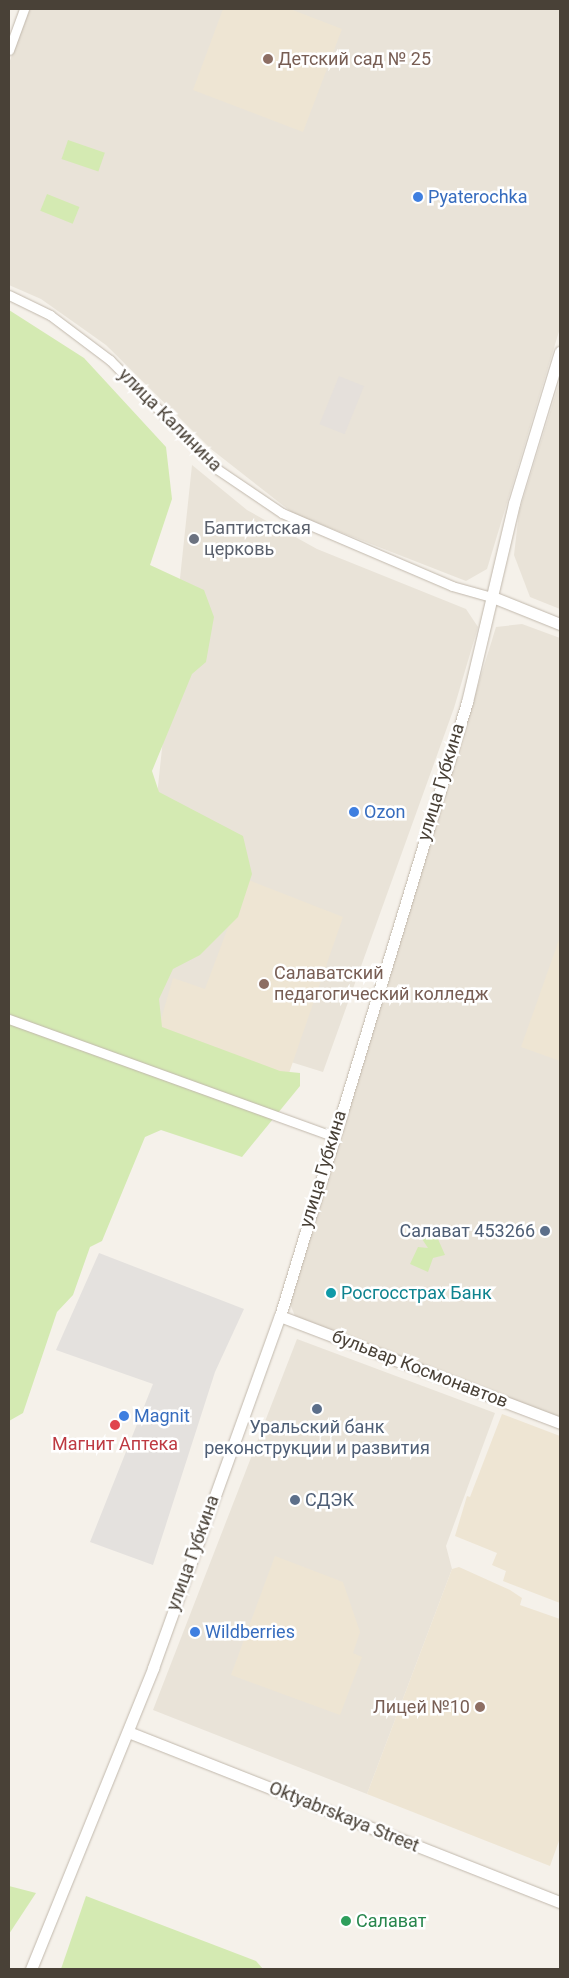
<!DOCTYPE html>
<meta charset="utf-8">
<style>
body{margin:0}
#map{position:relative;width:569px;height:1978px;overflow:hidden;background:#f5f1ea;font-family:Roboto,sans-serif}
div>[style]{position:absolute}
.residential>*{inset:0;background:#e9e3d8}
.industrial>*{inset:0;background:#e5e0db;transform-origin:0 0}
.education>*{inset:0;background:#eee5d3}
.green>*{inset:0;background:#d4eab2;transform-origin:0 0}
.parking>*{inset:0;background:#e4e1de}
.roads{filter:drop-shadow(0 0 1px #c1b8ac) drop-shadow(0 0 1px #c1b8ac)}
.minor>*{height:9px;margin:-4.5px;padding:0 4.5px;transform-origin:4.5px;border-radius:4.5px;background:#fff}
.tertiary>*{height:11px;margin:-5.5px;padding:0 5.5px;transform-origin:5.5px;border-radius:5.5px;background:#fff}
.dots>*{width:14px;height:14px;translate:-50% -50%;box-sizing:border-box;border:2px solid #fff;border-radius:50%}
span{translate:-50% -50%;white-space:nowrap;text-align:center;line-height:1.15;-webkit-text-stroke:5px #fff;paint-order:stroke}
.education-label{font-size:18px;color:#785e54}
.left{translate:0 -50%;text-align:left}
.right{translate:-100% -50%;text-align:right}
.shop-label{font-size:18px;color:#366cbe}
.street-label{font-size:18px;color:#494137}
.worship-label{font-size:18px;color:#5b616d}
.service-label{font-size:18px;color:#4e5e75}
.culture-label{font-size:18px;color:#0d838f}
.health-label{font-size:18px;color:#be3a42}
.leisure-label{font-size:18px;color:#27864d}
.frame{position:absolute;inset:0;border:10px solid #494137;pointer-events:none}
</style>
<div id="map">
<div class="residential">
<div style="clip-path:polygon(30px 9px,560px 9px,560px 328px,487px 569px,466px 581px,294px 514px,211px 449px,106px 345px,41px 299px,9px 285px,9px 63px)"></div>
<div style="clip-path:polygon(560px 380px,560px 609px,530px 597px,514px 555px,519px 512px)"></div>
<div style="clip-path:polygon(192px 465px,247px 510px,317px 549px,466px 609px,478px 627px,454px 708px,323px 1072px,134px 1013px)"></div>
<div style="clip-path:polygon(522px 624px,560px 638px,560px 1418px,295px 1316px,288px 1299px,496px 627px)"></div>
<div style="clip-path:polygon(297px 1339px,495px 1413px,446px 1546px,452px 1569px,367px 1794px,153px 1710px)"></div>
</div>
<div class="industrial">
<div style="left:339px;top:376px;width:27px;height:52px;rotate:22deg"></div>
</div>
<div class="education">
<div style="clip-path:polygon(223px 9px,290px 9px,342px 29px,303px 132px,193px 90px)"></div>
<div style="clip-path:polygon(246px 879px,343px 917px,287px 1079px,158px 1030px,173px 978px,205px 989px)"></div>
<div style="clip-path:polygon(560px 937px,560px 1061px,521px 1047px)"></div>
<div style="clip-path:polygon(502px 1414px,560px 1436px,560px 1603px,503px 1581px,506px 1571px,492px 1565px,497px 1553px,455px 1536px,467px 1496px,470px 1497px)"></div>
<div style="clip-path:polygon(275px 1556px,343px 1582px,360px 1632px,353px 1653px,362px 1657px,340px 1715px,231px 1675px)"></div>
<div style="clip-path:polygon(459px 1567px,510px 1590px,522px 1598px,520px 1605px,560px 1619px,560px 1838px,550px 1866px,367px 1794px,452px 1569px)"></div>
</div>
<div class="green">
<div style="left:68px;top:140px;width:39px;height:20px;rotate:19deg"></div>
<div style="left:47px;top:194px;width:35px;height:18px;rotate:22deg"></div>
<div style="clip-path:polygon(9px 310px,84px 358px,166px 447px,172px 499px,150px 565px,204px 590px,214px 617px,206px 662px,192px 674px,152px 771px,159px 792px,243px 836px,252px 874px,238px 917px,200px 955px,173px 969px,159px 999px,162px 1027px,280px 1071px,300px 1073px,300px 1086px,242px 1157px,161px 1130px,145px 1137px,102px 1241px,90px 1247px,73px 1295px,57px 1312px,23px 1413px,9px 1421px)"></div>
<div style="clip-path:polygon(434px 1230px,445px 1255px,433px 1258px,428px 1272px,410px 1264px,418px 1247px,428px 1248px,420px 1236px)"></div>
<div style="clip-path:polygon(9px 1886px,36px 1893px,9px 1934px)"></div>
<div style="clip-path:polygon(86px 1896px,256px 1961px,263px 1969px,61px 1969px)"></div>
</div>
<div class="parking">
<div style="clip-path:polygon(99px 1253px,244px 1309px,215px 1372px,153px 1565px,90px 1542px,153px 1384px,56px 1350px)"></div>
</div>
<div class="roads">
<div class="minor">
<div style="left:9px;top:50px;width:44px;rotate:-69.9deg"></div>
<div style="left:9px;top:295px;width:46px;rotate:26deg"></div>
<div style="left:50px;top:315px;width:75px;rotate:36.9deg"></div>
<div style="left:110px;top:360px;width:153px;rotate:45.5deg"></div>
<div style="left:217px;top:469px;width:78px;rotate:34.1deg"></div>
<div style="left:282px;top:513px;width:185px;rotate:23.2deg"></div>
<div style="left:452px;top:586px;width:45px;rotate:15.6deg"></div>
<div style="left:9px;top:1019px;width:344px;rotate:19.9deg"></div>
</div>
<div class="tertiary">
<div style="left:495px;top:598px;width:70px;rotate:21.8deg"></div>
<div style="left:280px;top:1316px;width:300px;rotate:20.9deg"></div>
<div style="left:128px;top:1732px;width:464px;rotate:21.5deg"></div>
<div style="left:31px;top:1969px;width:325px;rotate:-67.9deg"></div>
<div style="left:153px;top:1668px;width:374px;rotate:-70.2deg"></div>
<div style="left:280px;top:1316px;width:642px;rotate:-73.06deg"></div>
<div style="left:467px;top:702px;width:204px;rotate:-76.7deg"></div>
<div style="left:514px;top:503px;width:158px;rotate:-73.1deg"></div>
</div>
</div>
<div class="dots">
<div style="left:268px;top:59px;background:#8d6e63"></div>
<div style="left:418px;top:197px;background:#3f7fe0"></div>
<div style="left:194px;top:539px;background:#6b7280"></div>
<div style="left:354px;top:812px;background:#3f7fe0"></div>
<div style="left:264px;top:984px;background:#8d6e63"></div>
<div style="left:545px;top:1231px;background:#5c6f8a"></div>
<div style="left:331px;top:1293px;background:#0f9aa8"></div>
<div style="left:317px;top:1409px;background:#5c6f8a"></div>
<div style="left:124px;top:1416px;background:#3f7fe0"></div>
<div style="left:115px;top:1425px;background:#e0444e"></div>
<div style="left:295px;top:1500px;background:#5c6f8a"></div>
<div style="left:195px;top:1632px;background:#3f7fe0"></div>
<div style="left:480px;top:1707px;background:#8d6e63"></div>
<div style="left:346px;top:1921px;background:#2e9e5b"></div>
</div>
<div class="education-label">
<span class="left" style="left:278px;top:59px">Детский сад № 25</span>
<span class="left" style="left:274px;top:984px">Салаватский<br>педагогический колледж</span>
<span class="right" style="left:470px;top:1707px">Лицей №10</span>
</div>
<div class="shop-label">
<span class="left" style="left:428px;top:197px">Pyaterochka</span>
<span class="left" style="left:364px;top:812px">Ozon</span>
<span class="left" style="left:134px;top:1416px">Magnit</span>
<span class="left" style="left:205px;top:1632px">Wildberries</span>
</div>
<div class="street-label">
<span style="left:170px;top:420px;rotate:45deg">улица Калинина</span>
<span style="left:441px;top:782px;rotate:-73deg">улица Губкина</span>
<span style="left:323px;top:1169px;rotate:-73deg">улица Губкина</span>
<span style="left:420px;top:1369px;rotate:21deg">бульвар Космонавтов</span>
<span style="left:193px;top:1553px;rotate:-70deg">улица Губкина</span>
<span style="left:344px;top:1817px;rotate:22deg">Oktyabrskaya Street</span>
</div>
<div class="worship-label">
<span class="left" style="left:204px;top:539px">Баптистская<br>церковь</span>
</div>
<div class="service-label">
<span class="right" style="left:535px;top:1231px">Салават 453266</span>
<span style="left:317px;top:1438px">Уральский банк<br>реконструкции и развития</span>
<span class="left" style="left:305px;top:1500px">СДЭК</span>
</div>
<div class="culture-label">
<span class="left" style="left:341px;top:1293px">Росгосстрах Банк</span>
</div>
<div class="health-label">
<span style="left:115px;top:1444px">Магнит Аптека</span>
</div>
<div class="leisure-label">
<span class="left" style="left:356px;top:1921px">Салават</span>
</div>
<div class="frame"></div>
</div>
